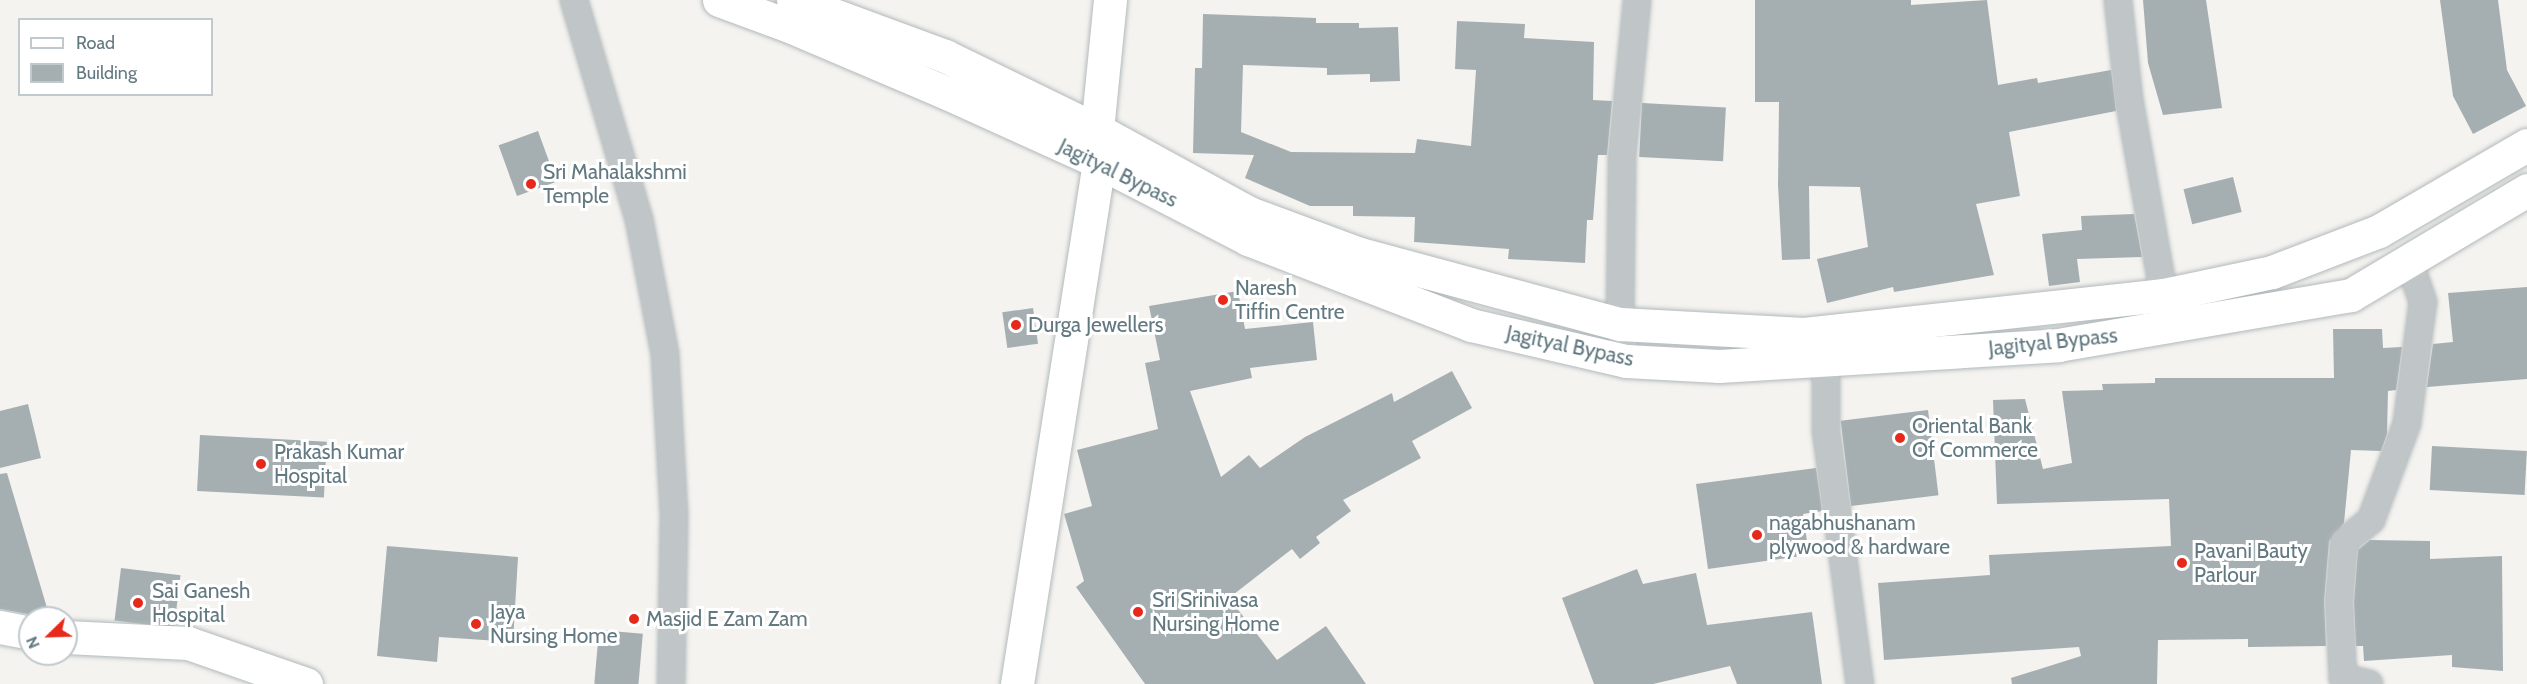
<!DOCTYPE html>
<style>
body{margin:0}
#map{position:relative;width:2527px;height:684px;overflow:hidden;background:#f4f3ef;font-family:Cabin,sans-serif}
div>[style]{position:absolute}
.building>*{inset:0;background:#a5afb2;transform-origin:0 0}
.roads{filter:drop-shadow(0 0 2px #b2b9bc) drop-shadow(0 0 2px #b2b9bc)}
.street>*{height:26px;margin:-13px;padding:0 13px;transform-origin:13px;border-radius:13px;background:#c0c5c7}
.secondary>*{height:33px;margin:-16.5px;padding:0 16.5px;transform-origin:16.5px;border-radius:16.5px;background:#fff}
.primary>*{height:33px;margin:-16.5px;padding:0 16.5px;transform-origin:16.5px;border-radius:16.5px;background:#fff}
.dots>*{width:16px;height:16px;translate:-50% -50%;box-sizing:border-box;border:3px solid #fff;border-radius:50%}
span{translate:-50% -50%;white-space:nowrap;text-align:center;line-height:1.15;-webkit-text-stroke:6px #fff;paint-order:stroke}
.poi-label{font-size:21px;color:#627981}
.left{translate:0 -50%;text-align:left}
.street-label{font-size:21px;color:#627981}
.legend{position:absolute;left:18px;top:18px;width:195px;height:78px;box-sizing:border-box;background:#fff;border:2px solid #c0c9cd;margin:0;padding:8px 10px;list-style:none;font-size:18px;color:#627981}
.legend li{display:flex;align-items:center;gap:12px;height:30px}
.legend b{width:30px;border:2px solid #c0c9cd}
.north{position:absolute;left:18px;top:606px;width:60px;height:60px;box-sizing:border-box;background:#fff;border:2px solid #c0c9cd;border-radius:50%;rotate:247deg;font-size:16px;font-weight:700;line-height:24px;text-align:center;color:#627981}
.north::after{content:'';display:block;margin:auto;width:21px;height:27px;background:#e7291c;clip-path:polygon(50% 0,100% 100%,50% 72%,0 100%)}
</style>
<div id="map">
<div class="building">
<div style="clip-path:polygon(1755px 0,1911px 0,1911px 5px,1987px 0,1998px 85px,2037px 78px,2038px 83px,2111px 70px,2116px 111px,2009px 132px,2020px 196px,1976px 204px,1994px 275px,1894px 292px,1893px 287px,1827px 303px,1817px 259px,1868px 247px,1860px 187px,1809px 186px,1810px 259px,1782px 260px,1778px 185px,1779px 102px,1755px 102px)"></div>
<div style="clip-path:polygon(2143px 0,2206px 0,2222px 108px,2163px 115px,2148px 63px)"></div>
<div style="clip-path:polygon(2440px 0,2498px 0,2507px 70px,2526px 106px,2473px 134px,2453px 96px)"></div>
<div style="clip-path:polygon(1203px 14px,1316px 18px,1316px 23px,1359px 23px,1359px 28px,1398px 27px,1400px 81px,1370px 82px,1370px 74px,1327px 75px,1327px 68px,1243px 65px,1241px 132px,1291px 152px,1415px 153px,1417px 139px,1471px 146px,1476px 70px,1455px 69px,1457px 21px,1525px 24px,1524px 38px,1594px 42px,1593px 100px,1612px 101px,1607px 155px,1598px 155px,1593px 220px,1587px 220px,1585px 263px,1508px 259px,1509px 249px,1414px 242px,1415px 217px,1353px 216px,1353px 206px,1310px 206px,1245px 178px,1254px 155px,1193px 153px,1195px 68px,1202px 68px)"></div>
<div style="left:1642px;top:103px;width:84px;height:54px;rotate:3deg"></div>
<div style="left:538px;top:131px;width:54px;height:42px;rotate:70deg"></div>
<div style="left:2233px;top:177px;width:36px;height:51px;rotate:76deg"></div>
<div style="clip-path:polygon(2134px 214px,2142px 257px,2077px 259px,2080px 282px,2049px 286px,2042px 234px,2082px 230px,2081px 216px)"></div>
<div style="clip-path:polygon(2527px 287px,2527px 379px,2427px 387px,2433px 344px,2453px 342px,2448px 293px)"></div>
<div style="clip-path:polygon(1238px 291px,1245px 329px,1313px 322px,1317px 360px,1250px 368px,1252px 378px,1190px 391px,1221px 477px,1249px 455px,1260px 468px,1305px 437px,1392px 393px,1394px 402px,1452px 371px,1472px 408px,1412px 441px,1421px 458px,1343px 500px,1351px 511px,1316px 537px,1320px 543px,1300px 559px,1292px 549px,1229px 598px,1277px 660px,1326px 626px,1366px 684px,1145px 684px,1076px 587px,1084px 581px,1064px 514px,1092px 506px,1077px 450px,1158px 429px,1145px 363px,1160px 360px,1149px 306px)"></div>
<div style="left:1033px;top:308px;width:36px;height:31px;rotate:82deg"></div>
<div style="clip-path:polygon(2333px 329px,2382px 329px,2383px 348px,2402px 347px,2396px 390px,2388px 391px,2387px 434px,2381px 451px,2351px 450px,2344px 523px,2329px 541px,2324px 601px,2326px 646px,2248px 647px,2248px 639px,2158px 640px,2157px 684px,2012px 684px,2011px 678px,2081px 656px,2079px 647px,1884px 660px,1878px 583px,1990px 575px,1989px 555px,2171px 546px,2169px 499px,1997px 504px,1993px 400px,2025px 399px,2043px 469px,2072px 463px,2062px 391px,2103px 390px,2102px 384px,2155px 383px,2155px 378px,2334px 378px)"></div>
<div style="clip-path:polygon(28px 404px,41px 458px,0 468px,0 411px)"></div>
<div style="left:1928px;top:410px;width:86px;height:88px;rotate:83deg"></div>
<div style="left:200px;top:435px;width:127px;height:56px;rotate:3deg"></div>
<div style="left:2432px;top:446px;width:95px;height:44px;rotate:3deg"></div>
<div style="clip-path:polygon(1816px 468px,1822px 511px,1803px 514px,1809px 555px,1708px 569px,1696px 484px)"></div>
<div style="clip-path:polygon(7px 473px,50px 618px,0 609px,0 474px)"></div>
<div style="clip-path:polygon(2370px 540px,2430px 541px,2430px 559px,2502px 556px,2503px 671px,2452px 667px,2452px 655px,2364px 661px,2363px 646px,2356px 646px,2354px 602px,2358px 550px)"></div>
<div style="clip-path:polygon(387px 546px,518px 557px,513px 642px,439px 637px,437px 662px,377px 656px)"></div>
<div style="left:121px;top:568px;width:60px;height:53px;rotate:7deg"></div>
<div style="clip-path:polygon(1637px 569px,1643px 584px,1696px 573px,1707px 625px,1812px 612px,1822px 684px,1737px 684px,1730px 666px,1653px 684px,1594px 684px,1562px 598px)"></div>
<div style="left:599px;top:630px;width:44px;height:54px;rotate:5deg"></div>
</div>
<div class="roads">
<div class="street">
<div style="left:574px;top:0;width:228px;rotate:73.5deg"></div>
<div style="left:639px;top:219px;width:137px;rotate:79.1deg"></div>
<div style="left:665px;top:354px;width:163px;rotate:86.8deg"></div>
<div style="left:674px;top:517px;width:167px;rotate:91deg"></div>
<div style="left:2118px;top:0;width:100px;rotate:83.7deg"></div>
<div style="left:2129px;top:99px;width:199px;rotate:79.9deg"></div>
<div style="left:1814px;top:346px;width:18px;rotate:49deg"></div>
<div style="left:1826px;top:360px;width:70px;rotate:90deg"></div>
<div style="left:1826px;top:430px;width:256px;rotate:82.4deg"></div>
<div style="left:1626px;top:361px;width:37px;rotate:-99deg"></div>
<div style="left:1620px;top:324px;width:167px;rotate:-89.3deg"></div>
<div style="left:1622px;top:157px;width:158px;rotate:-84.5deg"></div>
<div style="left:2369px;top:684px;width:27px;rotate:-167deg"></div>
<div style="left:2343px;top:678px;width:76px;rotate:-93deg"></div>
<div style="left:2339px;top:602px;width:60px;rotate:-85.2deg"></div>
<div style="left:2344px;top:542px;width:35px;rotate:-39deg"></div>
<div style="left:2371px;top:520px;width:103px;rotate:-69.6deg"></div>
<div style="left:2407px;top:423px;width:122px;rotate:-82.5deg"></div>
<div style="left:2423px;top:302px;width:43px;rotate:-108.9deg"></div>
</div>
<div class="secondary">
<div style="left:0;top:627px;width:31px;rotate:11deg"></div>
<div style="left:66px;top:637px;width:122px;rotate:2.8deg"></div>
<div style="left:188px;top:643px;width:125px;rotate:19.2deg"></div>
<div style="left:1017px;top:684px;width:528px;rotate:-81.07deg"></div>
<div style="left:1099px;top:162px;width:32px;rotate:-94deg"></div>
<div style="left:1097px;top:130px;width:131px;rotate:-84.3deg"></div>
</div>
<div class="primary">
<div style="left:719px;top:0;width:78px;rotate:20.3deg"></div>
<div style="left:792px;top:27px;width:168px;rotate:23.1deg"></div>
<div style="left:947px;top:93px;width:167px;rotate:24.4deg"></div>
<div style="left:1099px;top:162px;width:168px;rotate:27.3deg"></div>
<div style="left:1248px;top:239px;width:239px;rotate:21.1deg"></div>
<div style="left:1471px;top:325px;width:159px;rotate:13.1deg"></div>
<div style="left:1626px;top:361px;width:93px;rotate:3.1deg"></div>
<div style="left:1719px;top:366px;width:340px;rotate:-3.5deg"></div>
<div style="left:2058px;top:345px;width:297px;rotate:-9.7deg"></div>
<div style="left:2351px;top:295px;width:205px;rotate:-30.8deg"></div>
<div style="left:793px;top:0;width:162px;rotate:20.2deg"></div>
<div style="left:945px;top:56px;width:169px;rotate:26deg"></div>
<div style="left:1097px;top:130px;width:173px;rotate:28.6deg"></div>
<div style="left:1249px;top:213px;width:118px;rotate:20.3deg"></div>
<div style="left:1360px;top:254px;width:269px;rotate:15.1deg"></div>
<div style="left:1620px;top:324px;width:184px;rotate:3.1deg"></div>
<div style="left:1804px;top:334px;width:362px;rotate:-6.2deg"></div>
<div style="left:2164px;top:295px;width:110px;rotate:-12deg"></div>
<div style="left:2272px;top:272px;width:115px;rotate:-21deg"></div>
<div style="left:2379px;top:231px;width:171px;rotate:-30.2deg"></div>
</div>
</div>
<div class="dots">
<div style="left:531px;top:184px;background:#e7291c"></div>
<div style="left:1223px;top:300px;background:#e7291c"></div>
<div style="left:1016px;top:325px;background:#e7291c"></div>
<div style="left:1900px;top:438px;background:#e7291c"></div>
<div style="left:261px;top:464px;background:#e7291c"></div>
<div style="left:1757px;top:535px;background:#e7291c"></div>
<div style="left:2182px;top:563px;background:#e7291c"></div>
<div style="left:138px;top:603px;background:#e7291c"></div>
<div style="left:1138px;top:612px;background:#e7291c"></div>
<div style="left:634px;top:619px;background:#e7291c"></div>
<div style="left:476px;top:624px;background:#e7291c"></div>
</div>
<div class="poi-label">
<span class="left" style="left:543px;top:184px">Sri Mahalakshmi<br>Temple</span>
<span class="left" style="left:1235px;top:300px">Naresh<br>Tiffin Centre</span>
<span class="left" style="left:1028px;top:325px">Durga Jewellers</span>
<span class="left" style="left:1912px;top:438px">Oriental Bank<br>Of Commerce</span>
<span class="left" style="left:274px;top:464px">Prakash Kumar<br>Hospital</span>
<span class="left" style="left:1769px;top:535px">nagabhushanam<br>plywood &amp; hardware</span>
<span class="left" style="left:2194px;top:563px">Pavani Bauty<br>Parlour</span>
<span class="left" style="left:152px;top:603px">Sai Ganesh<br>Hospital</span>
<span class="left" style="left:1152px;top:612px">Sri Srinivasa<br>Nursing Home</span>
<span class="left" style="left:490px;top:624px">Jaya<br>Nursing Home</span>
<span class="left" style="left:646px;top:619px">Masjid E Zam Zam</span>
</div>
<div class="street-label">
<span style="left:1118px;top:173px;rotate:26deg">Jagityal Bypass</span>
<span style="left:2053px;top:342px;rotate:-6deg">Jagityal Bypass</span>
<span style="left:1570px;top:346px;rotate:12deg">Jagityal Bypass</span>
</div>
<ul class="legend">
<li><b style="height:8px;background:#fff"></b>Road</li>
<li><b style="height:16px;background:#a5afb2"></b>Building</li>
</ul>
<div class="north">N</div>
</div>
